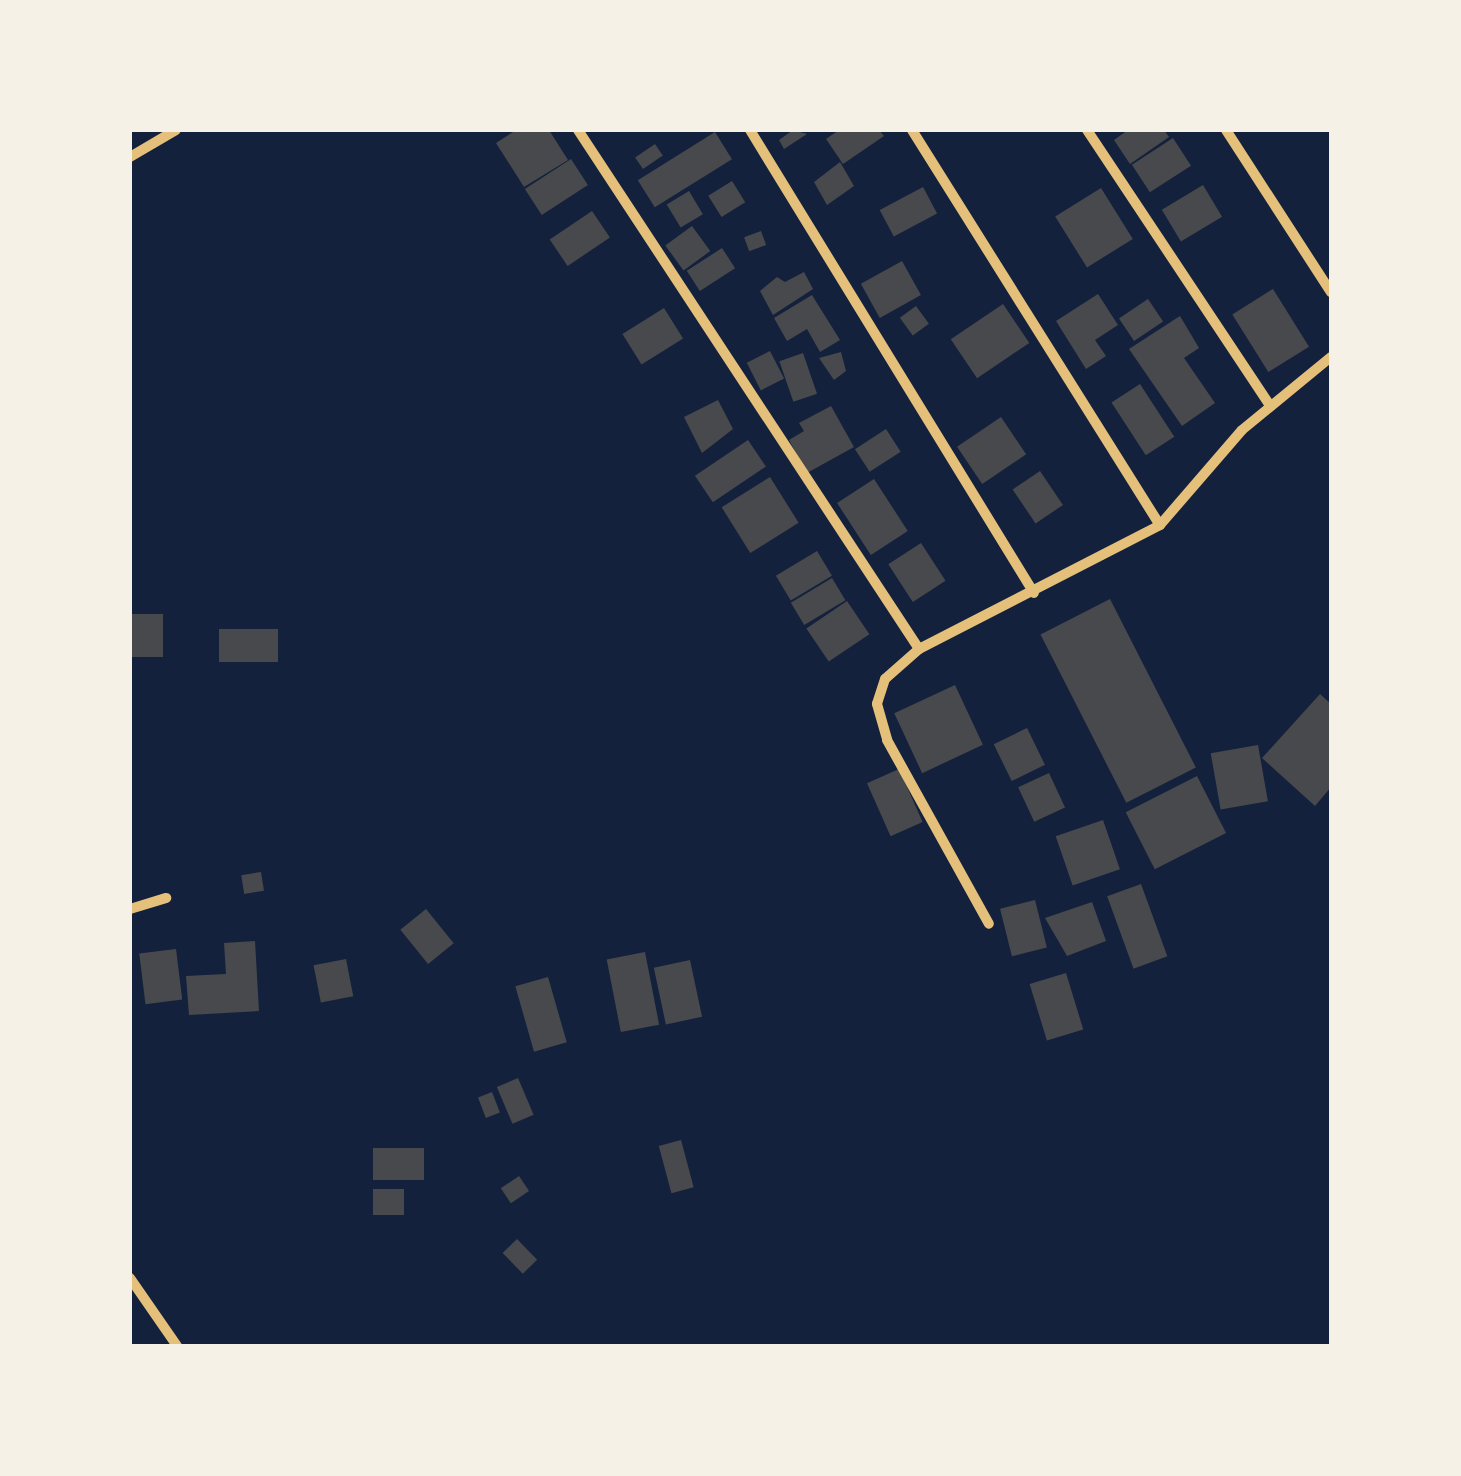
<!DOCTYPE html>
<style>
body{margin:0}
#map{position:relative;width:1461px;height:1476px;overflow:hidden;background:#14213d;font-family:Commissioner,sans-serif}
div>[style]{position:absolute}
.building>*{inset:0;background:#48494c;transform-origin:0 0}
.minor>*{height:10px;margin:-5px;padding:0 5px;transform-origin:5px;border-radius:5px;background:#e5c07b}
span{translate:-50% -50%;white-space:nowrap;text-align:center;line-height:1.15;-webkit-text-stroke:8px #f6f1e7;paint-order:stroke}
.frame{position:absolute;inset:0;border:132px solid #f6f1e7;pointer-events:none}
</style>
<div id="map">
<div class="building">
<div style="clip-path:polygon(516px 130px,549px 130px,568px 160px,524px 187px,496px 143px)"></div>
<div style="clip-path:polygon(793px 130px,807px 134px,784px 149px,779px 140px)"></div>
<div style="clip-path:polygon(839px 130px,879px 130px,884px 136px,843px 164px,826px 139px)"></div>
<div style="clip-path:polygon(1128px 130px,1164px 130px,1169px 137px,1130px 164px,1114px 140px)"></div>
<div style="left:715px;top:132px;width:32px;height:91px;rotate:58deg"></div>
<div style="left:1173px;top:138px;width:33px;height:49px;rotate:57deg"></div>
<div style="left:655px;top:144px;width:14px;height:24px;rotate:56deg"></div>
<div style="left:571px;top:159px;width:31px;height:55px;rotate:57deg"></div>
<div style="clip-path:polygon(840px 162px,854px 186px,827px 205px,814px 182px)"></div>
<div style="left:732px;top:181px;width:25px;height:28px;rotate:58deg"></div>
<div style="left:1203px;top:185px;width:37px;height:48px;rotate:59deg"></div>
<div style="left:923px;top:187px;width:30px;height:49px;rotate:62deg"></div>
<div style="left:1101px;top:188px;width:60px;height:54px;rotate:58deg"></div>
<div style="left:689px;top:191px;width:27px;height:26px;rotate:59deg"></div>
<div style="left:592px;top:211px;width:32px;height:51px;rotate:56deg"></div>
<div style="left:692px;top:226px;width:31px;height:33px;rotate:54deg"></div>
<div style="left:761px;top:231px;width:15px;height:18px;rotate:70deg"></div>
<div style="left:722px;top:248px;width:24px;height:42px;rotate:57deg"></div>
<div style="left:902px;top:261px;width:39px;height:47px;rotate:61deg"></div>
<div style="clip-path:polygon(804px 272px,813px 289px,773px 315px,760px 291px,777px 277px,785px 282px)"></div>
<div style="left:1273px;top:289px;width:68px;height:48px;rotate:58deg"></div>
<div style="clip-path:polygon(1098px 294px,1118px 325px,1095px 340px,1106px 356px,1086px 369px,1056px 321px)"></div>
<div style="clip-path:polygon(812px 295px,840px 340px,820px 352px,807px 329px,787px 341px,774px 318px)"></div>
<div style="left:1148px;top:299px;width:27px;height:35px;rotate:56deg"></div>
<div style="left:1003px;top:304px;width:47px;height:63px;rotate:56deg"></div>
<div style="left:916px;top:306px;width:22px;height:20px;rotate:54deg"></div>
<div style="left:664px;top:308px;width:36px;height:49px;rotate:58deg"></div>
<div style="clip-path:polygon(1180px 316px,1199px 348px,1184px 358px,1215px 403px,1182px 426px,1129px 349px)"></div>
<div style="left:770px;top:351px;width:31px;height:26px;rotate:63deg"></div>
<div style="clip-path:polygon(841px 352px,846px 371px,834px 380px,819px 358px)"></div>
<div style="left:803px;top:353px;width:43px;height:25px;rotate:71deg"></div>
<div style="left:1140px;top:384px;width:63px;height:34px;rotate:57deg"></div>
<div style="clip-path:polygon(718px 400px,733px 429px,702px 453px,684px 417px)"></div>
<div style="clip-path:polygon(831px 406px,854px 447px,807px 473px,789px 440px,804px 431px,799px 423px)"></div>
<div style="left:1001px;top:417px;width:45px;height:53px;rotate:56deg"></div>
<div style="left:886px;top:429px;width:27px;height:37px;rotate:57deg"></div>
<div style="left:748px;top:440px;width:32px;height:64px;rotate:56deg"></div>
<div style="left:1040px;top:471px;width:41px;height:33px;rotate:56deg"></div>
<div style="left:770px;top:477px;width:54px;height:57px;rotate:58deg"></div>
<div style="left:874px;top:479px;width:62px;height:44px;rotate:57deg"></div>
<div style="left:921px;top:543px;width:45px;height:39px;rotate:57deg"></div>
<div style="left:817px;top:551px;width:29px;height:48px;rotate:59deg"></div>
<div style="left:832px;top:578px;width:26px;height:48px;rotate:59deg"></div>
<div style="left:1110px;top:599px;width:189px;height:78px;rotate:63deg"></div>
<div style="left:847px;top:601px;width:40px;height:49px;rotate:56deg"></div>
<div style="left:131px;top:614px;width:32px;height:43px"></div>
<div style="left:219px;top:629px;width:59px;height:33px"></div>
<div style="left:955px;top:685px;width:66px;height:67px;rotate:65deg"></div>
<div style="clip-path:polygon(1320px 694px,1331px 704px,1331px 787px,1315px 806px,1262px 758px)"></div>
<div style="left:1027px;top:728px;width:41px;height:37px;rotate:64deg"></div>
<div style="left:1258px;top:745px;width:57px;height:48px;rotate:80deg"></div>
<div style="left:899px;top:769px;width:58px;height:35px;rotate:66deg"></div>
<div style="left:1049px;top:773px;width:38px;height:34px;rotate:65deg"></div>
<div style="left:1197px;top:776px;width:64px;height:80px;rotate:63deg"></div>
<div style="left:1103px;top:820px;width:52px;height:50px;rotate:71deg"></div>
<div style="left:261px;top:872px;width:19px;height:20px;rotate:81deg"></div>
<div style="left:1141px;top:884px;width:77px;height:36px;rotate:70deg"></div>
<div style="left:1035px;top:900px;width:49px;height:36px;rotate:76deg"></div>
<div style="clip-path:polygon(1092px 902px,1106px 941px,1067px 956px,1045px 918px)"></div>
<div style="left:426px;top:909px;width:44px;height:33px;rotate:51deg"></div>
<div style="clip-path:polygon(255px 941px,259px 1011px,189px 1015px,186px 976px,226px 974px,224px 943px)"></div>
<div style="left:176px;top:949px;width:51px;height:37px;rotate:83deg"></div>
<div style="left:645px;top:952px;width:74px;height:39px;rotate:79deg"></div>
<div style="left:346px;top:959px;width:38px;height:33px;rotate:79deg"></div>
<div style="left:690px;top:960px;width:58px;height:37px;rotate:78deg"></div>
<div style="left:1066px;top:973px;width:59px;height:38px;rotate:73deg"></div>
<div style="left:548px;top:977px;width:68px;height:34px;rotate:74deg"></div>
<div style="left:518px;top:1078px;width:40px;height:23px;rotate:67deg"></div>
<div style="left:492px;top:1092px;width:22px;height:15px;rotate:69deg"></div>
<div style="left:681px;top:1140px;width:49px;height:23px;rotate:75deg"></div>
<div style="left:373px;top:1148px;width:51px;height:32px"></div>
<div style="left:519px;top:1176px;width:18px;height:22px;rotate:56deg"></div>
<div style="left:373px;top:1189px;width:31px;height:26px"></div>
<div style="left:517px;top:1239px;width:29px;height:20px;rotate:46deg"></div>
</div>
<div class="minor">
<div style="left:578px;top:130px;width:621px;rotate:56.69deg"></div>
<div style="left:919px;top:649px;width:271px;rotate:-27.2deg"></div>
<div style="left:1160px;top:525px;width:125px;rotate:-49.2deg"></div>
<div style="left:1242px;top:430px;width:115px;rotate:-39.4deg"></div>
<div style="left:750px;top:130px;width:543px;rotate:58.48deg"></div>
<div style="left:912px;top:130px;width:466px;rotate:57.9deg"></div>
<div style="left:1087px;top:130px;width:330px;rotate:56.4deg"></div>
<div style="left:1226px;top:130px;width:193px;rotate:57.1deg"></div>
<div style="left:130px;top:157px;width:53px;rotate:-30.4deg"></div>
<div style="left:919px;top:649px;width:45px;rotate:138.6deg"></div>
<div style="left:885px;top:679px;width:26px;rotate:108deg"></div>
<div style="left:877px;top:704px;width:37px;rotate:74deg"></div>
<div style="left:887px;top:740px;width:210px;rotate:61deg"></div>
<div style="left:130px;top:909px;width:38px;rotate:-17deg"></div>
<div style="left:130px;top:1278px;width:83px;rotate:55.3deg"></div>
</div>
<div class="frame"></div>
</div>
